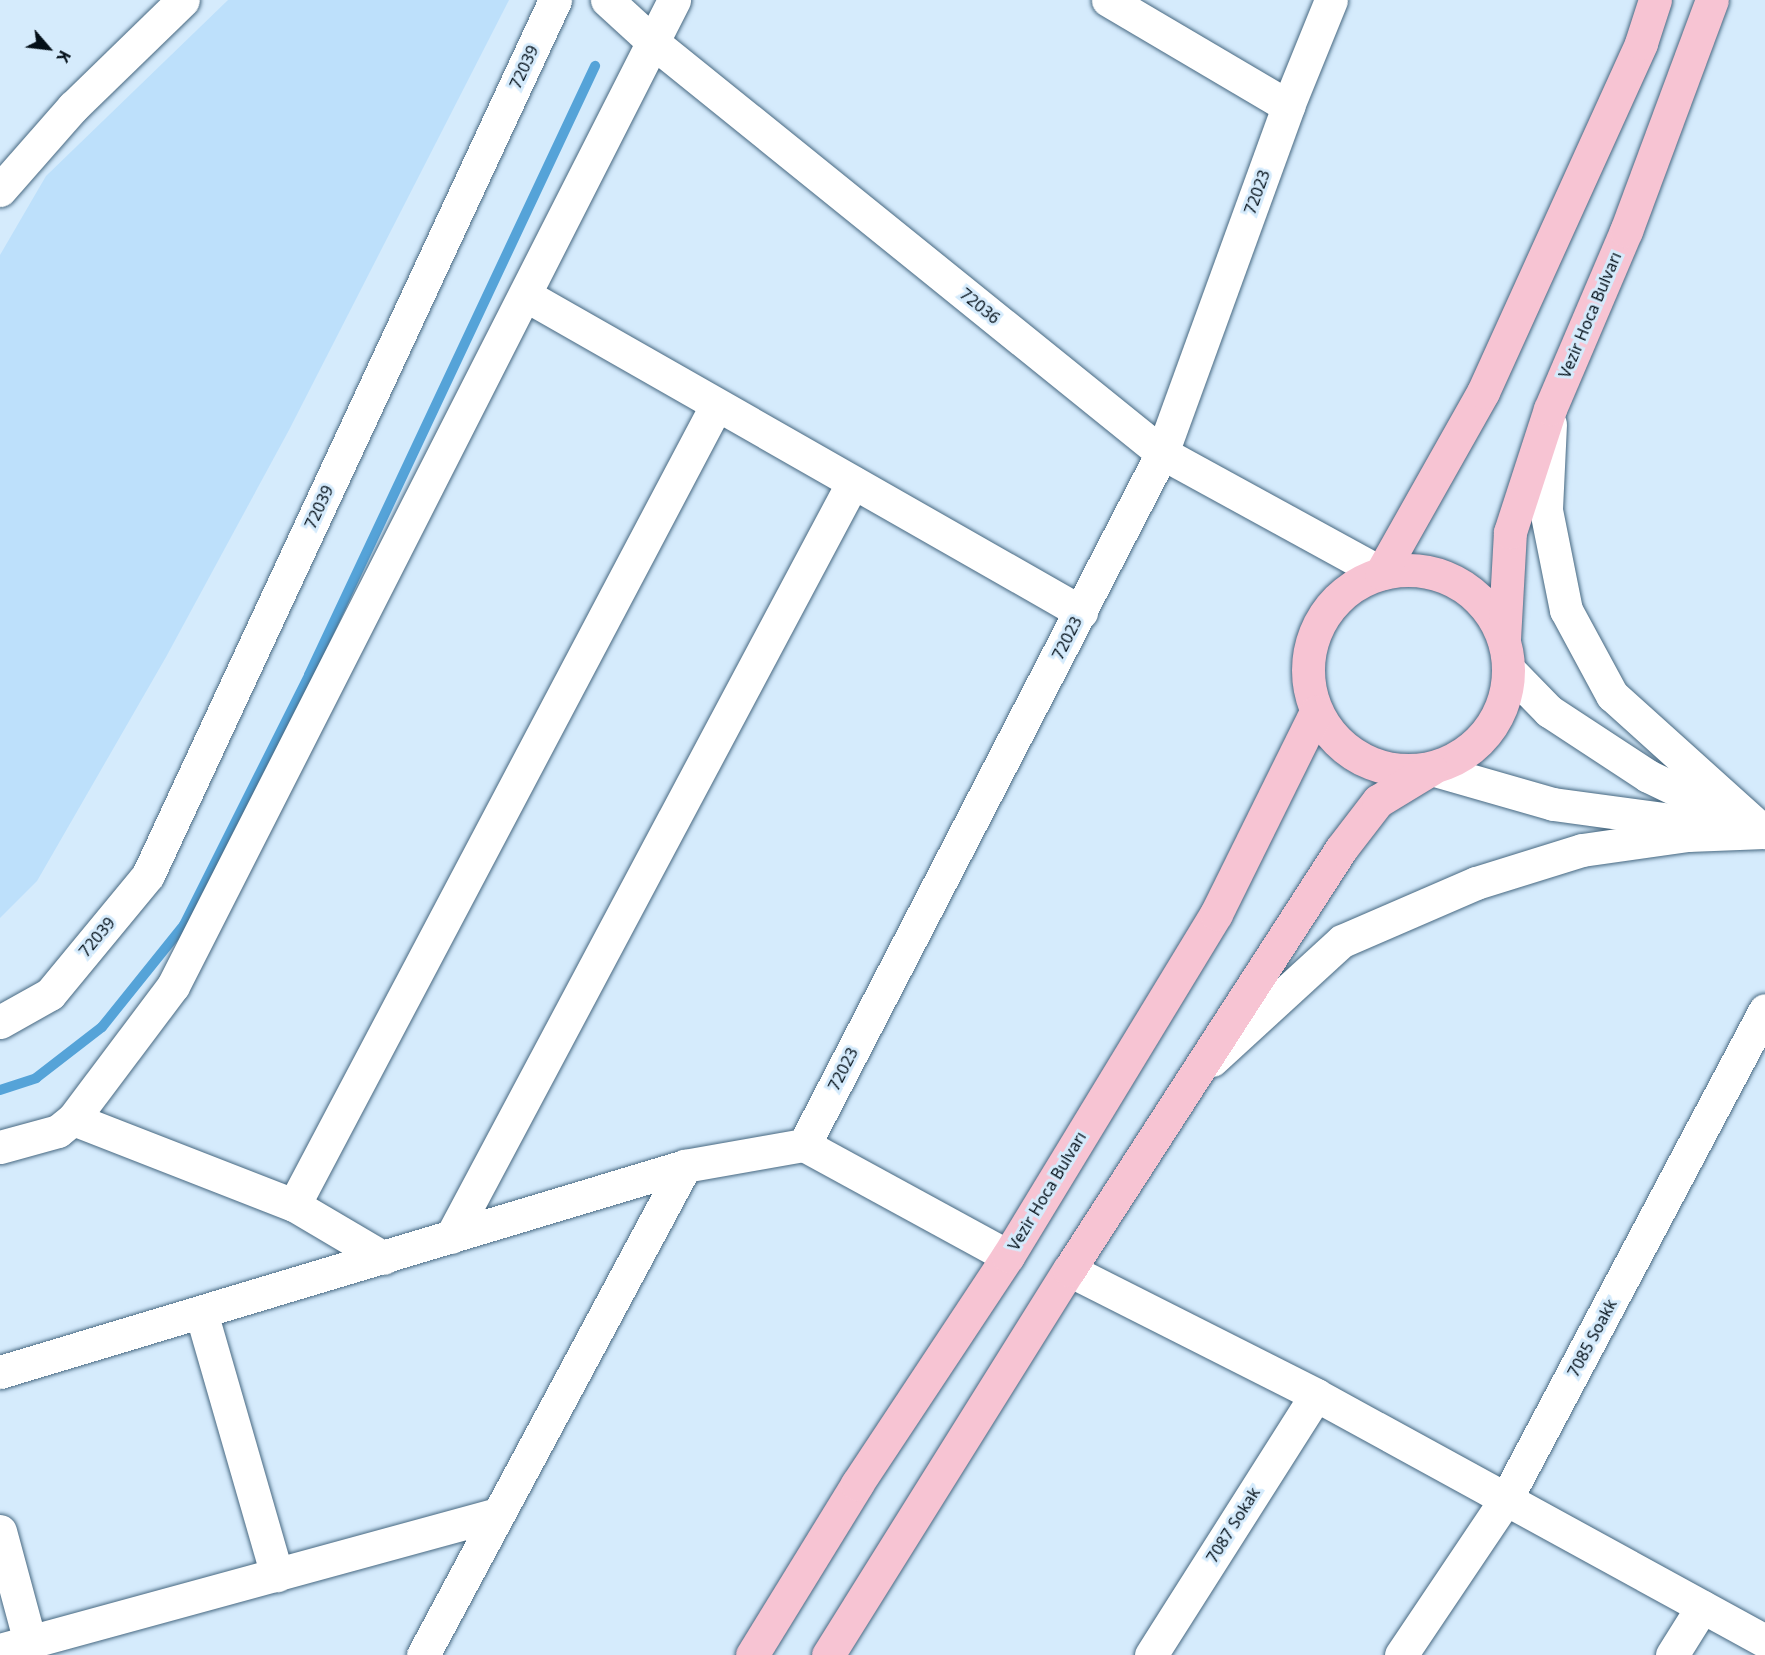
<!DOCTYPE html>
<meta charset="utf-8">
<style>
body{margin:0}
#map{position:relative;width:1765px;height:1655px;overflow:hidden;background:#d5ebfc;font-family:"Noto Sans",sans-serif}
div>[style]{position:absolute}
.built>*{inset:0;background:#bde0fb}
.stream>*{height:10px;margin:-5px;padding:0 5px;transform-origin:5px;border-radius:5px;background:#55a3d8}
.roads{filter:drop-shadow(0 0 2px #476881) drop-shadow(0 0 2px #476881)}
.minor>*{height:33px;margin:-16.5px;padding:0 16.5px;transform-origin:16.5px;border-radius:16.5px;background:#fff}
.major>*{height:33px;margin:-16.5px;padding:0 16.5px;transform-origin:16.5px;border-radius:16.5px;background:#f7c4d3}
.major>.ring{margin:-16.5px;padding:0;box-sizing:content-box;background:none;border:33px solid #f7c4d3;border-radius:50%}
span{translate:-50% -50%;white-space:nowrap;text-align:center;line-height:1.15;-webkit-text-stroke:6px #d5ebfc;paint-order:stroke}
.street-label{font-size:16px;color:#030f18}
.north{position:absolute;left:18px;top:18px;width:60px;height:60px;-webkit-text-stroke:4px #d5ebfc;paint-order:stroke;rotate:118deg;font-size:16px;font-weight:700;line-height:24px;text-align:center;color:#030f18}
.north::after{content:'';display:block;margin:auto;width:21px;height:27px;background:#030f18;clip-path:polygon(50% 0,100% 100%,50% 72%,0 100%)}
</style>
<div id="map">
<div class="built">
<div style="clip-path:polygon(228px 0,509px 0,289px 430px,166px 657px,37px 881px,0 918px,0 255px,46px 176px)"></div>
</div>
<div class="stream">
<div style="left:0;top:1090px;width:38px;rotate:-18deg"></div>
<div style="left:36px;top:1078px;width:83px;rotate:-37.7deg"></div>
<div style="left:102px;top:1027px;width:131px;rotate:-51.2deg"></div>
<div style="left:184px;top:925px;width:280px;rotate:-63.4deg"></div>
<div style="left:309px;top:675px;width:673px;rotate:-64.84deg"></div>
</div>
<div class="roads">
<div class="minor">
<div style="left:607px;top:0;width:64px;rotate:42.5deg"></div>
<div style="left:654px;top:43px;width:653px;rotate:38.91deg"></div>
<div style="left:1162px;top:453px;width:250px;rotate:28.7deg"></div>
<div style="left:1108px;top:0;width:209px;rotate:30.5deg"></div>
<div style="left:0;top:190px;width:111px;rotate:-48.7deg"></div>
<div style="left:73px;top:107px;width:153px;rotate:-44.2deg"></div>
<div style="left:527px;top:296px;width:638px;rotate:29.7deg"></div>
<div style="left:1550px;top:424px;width:86px;rotate:92.7deg"></div>
<div style="left:1546px;top:510px;width:102px;rotate:78.7deg"></div>
<div style="left:1566px;top:610px;width:97px;rotate:61.6deg"></div>
<div style="left:1612px;top:695px;width:205px;rotate:42deg"></div>
<div style="left:1508px;top:669px;width:59px;rotate:45.7deg"></div>
<div style="left:1549px;top:711px;width:118px;rotate:33.3deg"></div>
<div style="left:1648px;top:776px;width:92px;rotate:25.7deg"></div>
<div style="left:1431px;top:769px;width:127px;rotate:16deg"></div>
<div style="left:1553px;top:804px;width:142px;rotate:7.7deg"></div>
<div style="left:0;top:1022px;width:57px;rotate:-29.2deg"></div>
<div style="left:50px;top:994px;width:154px;rotate:-50.5deg"></div>
<div style="left:148px;top:875px;width:965px;rotate:-65.05deg"></div>
<div style="left:1212px;top:1060px;width:176px;rotate:-42.5deg"></div>
<div style="left:1342px;top:941px;width:146px;rotate:-23.4deg"></div>
<div style="left:1476px;top:883px;width:111px;rotate:-17.3deg"></div>
<div style="left:1582px;top:850px;width:107px;rotate:-8.1deg"></div>
<div style="left:1688px;top:835px;width:76px;rotate:-2.3deg"></div>
<div style="left:73px;top:1119px;width:237px;rotate:21.3deg"></div>
<div style="left:294px;top:1205px;width:104px;rotate:30.5deg"></div>
<div style="left:804px;top:1145px;width:232px;rotate:28.6deg"></div>
<div style="left:0;top:1147px;width:60px;rotate:-15.4deg"></div>
<div style="left:58px;top:1131px;width:19px;rotate:-39deg"></div>
<div style="left:73px;top:1119px;width:166px;rotate:-53.1deg"></div>
<div style="left:173px;top:986px;width:1106px;rotate:-63.06deg"></div>
<div style="left:294px;top:1205px;width:904px;rotate:-62.16deg"></div>
<div style="left:451px;top:1237px;width:855px;rotate:-61.97deg"></div>
<div style="left:1069px;top:1270px;width:277px;rotate:26.8deg"></div>
<div style="left:1316px;top:1395px;width:512px;rotate:28.72deg"></div>
<div style="left:201px;top:1312px;width:274px;rotate:73.9deg"></div>
<div style="left:0;top:1372px;width:715px;rotate:-16.74deg"></div>
<div style="left:685px;top:1166px;width:121px;rotate:-10deg"></div>
<div style="left:804px;top:1145px;width:779px;rotate:-62.65deg"></div>
<div style="left:1162px;top:453px;width:369px;rotate:-70deg"></div>
<div style="left:1288px;top:106px;width:114px;rotate:-67.9deg"></div>
<div style="left:0;top:1531px;width:115px;rotate:74.9deg"></div>
<div style="left:0;top:1650px;width:515px;rotate:-15.3deg"></div>
<div style="left:423px;top:1655px;width:555px;rotate:-61.82deg"></div>
<div style="left:1151px;top:1655px;width:308px;rotate:-57.6deg"></div>
<div style="left:1401px;top:1655px;width:188px;rotate:-56.1deg"></div>
<div style="left:1506px;top:1499px;width:553px;rotate:-62.09deg"></div>
<div style="left:1672px;top:1655px;width:57px;rotate:-58deg"></div>
</div>
<div class="major">
<div class="ring" style="left:1308px;top:570px;width:167px;height:167px"></div>
<div style="left:1381px;top:573px;width:208px;rotate:-60.6deg"></div>
<div style="left:1483px;top:392px;width:383px;rotate:-65.6deg"></div>
<div style="left:1641px;top:43px;width:45px;rotate:-72deg"></div>
<div style="left:1504px;top:639px;width:107px;rotate:-86.8deg"></div>
<div style="left:1510px;top:532px;width:129px;rotate:-72deg"></div>
<div style="left:1550px;top:409px;width:194px;rotate:-66.9deg"></div>
<div style="left:1626px;top:231px;width:246px;rotate:-69.6deg"></div>
<div style="left:752px;top:1655px;width:201px;rotate:-58.4deg"></div>
<div style="left:857px;top:1484px;width:273px;rotate:-56.5deg"></div>
<div style="left:1008px;top:1256px;width:400px;rotate:-58.7deg"></div>
<div style="left:1216px;top:914px;width:225px;rotate:-63.7deg"></div>
<div style="left:828px;top:1655px;width:454px;rotate:-58deg"></div>
<div style="left:1069px;top:1270px;width:501px;rotate:-57.13deg"></div>
<div style="left:1341px;top:849px;width:61px;rotate:-52.4deg"></div>
<div style="left:1378px;top:801px;width:62px;rotate:-31.1deg"></div>
</div>
</div>
<div class="street-label">
<span style="left:524px;top:67px;rotate:-65deg">72039</span>
<span style="left:1257px;top:192px;rotate:-70deg">72023</span>
<span style="left:980px;top:306px;rotate:39deg">72036</span>
<span style="left:1590px;top:315px;rotate:-67deg">Vezir Hoca Bulvarı</span>
<span style="left:319px;top:507px;rotate:-65deg">72039</span>
<span style="left:1067px;top:638px;rotate:-63deg">72023</span>
<span style="left:97px;top:937px;rotate:-50deg">72039</span>
<span style="left:843px;top:1069px;rotate:-63deg">72023</span>
<span style="left:1047px;top:1191px;rotate:-59deg">Vezir Hoca Bulvarı</span>
<span style="left:1592px;top:1338px;rotate:-62deg">7085 Soakk</span>
<span style="left:1233px;top:1525px;rotate:-58deg">7087 Sokak</span>
</div>
<div class="north">K</div>
</div>
